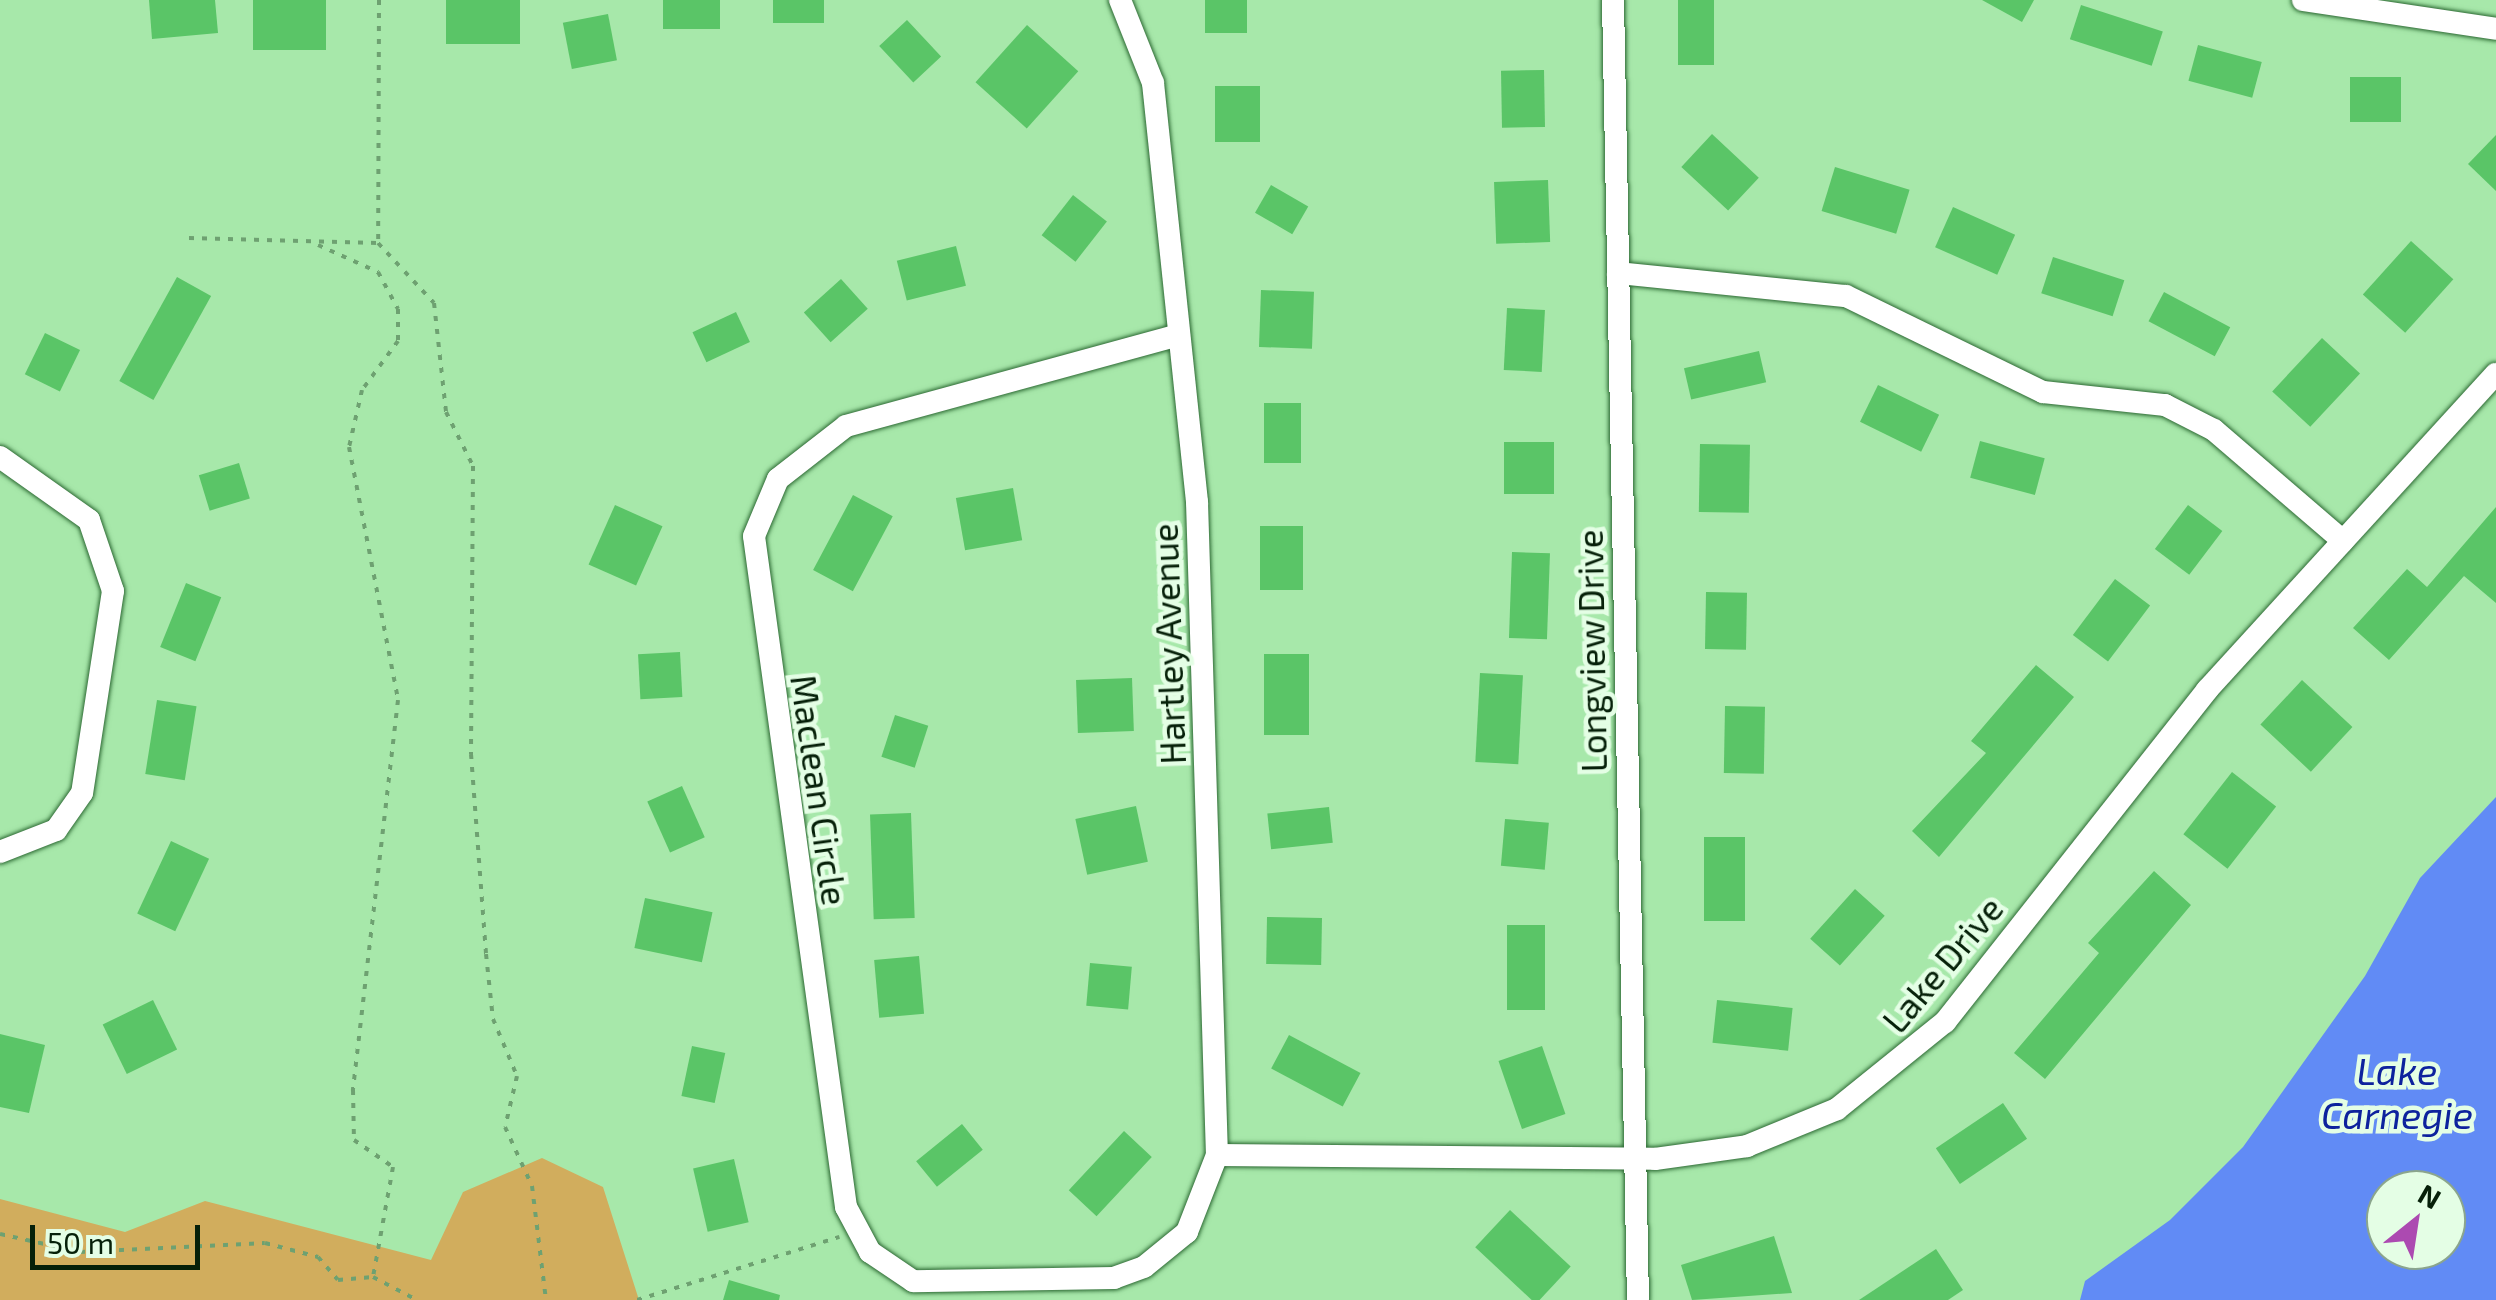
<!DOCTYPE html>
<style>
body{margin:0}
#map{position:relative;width:2496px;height:1300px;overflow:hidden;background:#a7e8aa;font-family:"Exo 2",sans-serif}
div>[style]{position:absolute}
.green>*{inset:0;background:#d1ad5d}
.water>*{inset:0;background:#618bf5}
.building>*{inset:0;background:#5ac567;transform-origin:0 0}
.path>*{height:4px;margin-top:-2px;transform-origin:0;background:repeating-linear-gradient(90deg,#6ea171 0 5px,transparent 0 13px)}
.roads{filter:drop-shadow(0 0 2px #2c6933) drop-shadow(0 0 2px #2c6933)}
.street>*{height:22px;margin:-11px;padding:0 11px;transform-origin:11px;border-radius:11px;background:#fff}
span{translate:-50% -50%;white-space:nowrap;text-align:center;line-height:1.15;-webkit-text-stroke:9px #e4fee5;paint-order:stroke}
.street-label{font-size:35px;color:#062009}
.water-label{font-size:38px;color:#0d229d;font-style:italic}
.north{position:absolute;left:2366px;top:1170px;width:100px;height:100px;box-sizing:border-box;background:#e4fee5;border:2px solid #8ba58d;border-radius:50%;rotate:30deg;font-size:28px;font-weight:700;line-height:40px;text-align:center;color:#062009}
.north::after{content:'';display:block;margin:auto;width:35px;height:45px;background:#ac4ab1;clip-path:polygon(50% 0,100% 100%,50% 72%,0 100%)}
.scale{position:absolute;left:30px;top:1225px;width:170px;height:45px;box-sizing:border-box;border:5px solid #062009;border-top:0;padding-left:12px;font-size:30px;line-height:35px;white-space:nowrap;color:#062009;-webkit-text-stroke:8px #e4fee5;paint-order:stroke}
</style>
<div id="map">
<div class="green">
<div style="clip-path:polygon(542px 1158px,603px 1187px,639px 1300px,0 1300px,0 1199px,125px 1232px,205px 1201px,431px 1260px,463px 1192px)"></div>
</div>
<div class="water">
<div style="clip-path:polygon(evenodd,2496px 797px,2496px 1300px,2080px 1300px,2085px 1281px,2170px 1220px,2243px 1147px,2365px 976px,2420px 878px,2496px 797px,2386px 1190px,2446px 1190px,2446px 1250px,2386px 1250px,2386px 1190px)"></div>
</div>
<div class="building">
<div style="clip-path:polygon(149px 0,215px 0,218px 33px,152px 39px)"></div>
<div style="left:253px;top:0;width:73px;height:50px"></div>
<div style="left:446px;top:0;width:74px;height:44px"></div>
<div style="left:663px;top:0;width:57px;height:29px"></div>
<div style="left:773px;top:0;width:51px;height:23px"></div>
<div style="left:1205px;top:0;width:42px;height:33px"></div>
<div style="left:1678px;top:0;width:36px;height:65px"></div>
<div style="clip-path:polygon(1982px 0,2034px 0,2022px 22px)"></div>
<div style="left:2081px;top:5px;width:86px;height:36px;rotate:18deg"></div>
<div style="left:608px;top:14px;width:47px;height:46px;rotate:79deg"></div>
<div style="left:907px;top:20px;width:50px;height:38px;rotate:47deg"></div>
<div style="left:1027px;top:25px;width:69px;height:77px;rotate:42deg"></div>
<div style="left:2198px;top:45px;width:66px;height:37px;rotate:15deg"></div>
<div style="left:1544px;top:70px;width:57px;height:43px;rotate:89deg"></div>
<div style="left:2350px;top:77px;width:51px;height:45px"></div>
<div style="left:1215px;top:86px;width:45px;height:56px"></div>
<div style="left:1712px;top:134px;width:64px;height:45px;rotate:43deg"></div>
<div style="clip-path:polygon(2496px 135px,2496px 191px,2468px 164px)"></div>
<div style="left:1835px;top:167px;width:78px;height:46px;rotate:17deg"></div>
<div style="left:1548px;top:180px;width:62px;height:54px;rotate:88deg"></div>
<div style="left:1271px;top:185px;width:43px;height:32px;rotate:30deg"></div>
<div style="left:1073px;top:195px;width:43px;height:51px;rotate:38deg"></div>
<div style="left:1953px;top:207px;width:68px;height:44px;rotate:24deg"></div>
<div style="left:2411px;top:241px;width:57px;height:72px;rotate:42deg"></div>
<div style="left:956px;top:246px;width:41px;height:61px;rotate:76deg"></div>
<div style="left:2053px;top:257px;width:75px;height:38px;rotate:18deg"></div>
<div style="left:177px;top:277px;width:39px;height:119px;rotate:29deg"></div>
<div style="left:841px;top:279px;width:40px;height:50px;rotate:48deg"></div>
<div style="left:1261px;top:290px;width:53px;height:57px;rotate:2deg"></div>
<div style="left:2164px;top:292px;width:75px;height:33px;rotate:28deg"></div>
<div style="left:1507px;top:308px;width:38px;height:62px;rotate:3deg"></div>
<div style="left:736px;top:312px;width:33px;height:48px;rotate:65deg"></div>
<div style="left:45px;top:333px;width:39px;height:46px;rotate:26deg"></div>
<div style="left:2322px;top:338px;width:52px;height:73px;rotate:43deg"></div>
<div style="left:1759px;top:351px;width:32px;height:77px;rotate:77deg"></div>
<div style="left:1878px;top:385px;width:68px;height:41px;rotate:26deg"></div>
<div style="left:1264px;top:403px;width:37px;height:60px"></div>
<div style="left:1980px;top:441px;width:67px;height:38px;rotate:15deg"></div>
<div style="left:1504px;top:442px;width:50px;height:52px"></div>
<div style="left:1700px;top:444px;width:50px;height:68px;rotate:1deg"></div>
<div style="left:239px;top:463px;width:37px;height:42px;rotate:73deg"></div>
<div style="left:1013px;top:488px;width:53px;height:58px;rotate:80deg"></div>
<div style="left:853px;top:495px;width:45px;height:85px;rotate:28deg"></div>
<div style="left:615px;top:505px;width:52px;height:65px;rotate:24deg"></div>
<div style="left:2188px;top:505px;width:43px;height:55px;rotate:37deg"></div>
<div style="clip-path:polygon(2496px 507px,2496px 603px,2464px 576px,2389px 660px,2353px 628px,2407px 569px,2427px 587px)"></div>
<div style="left:1260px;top:526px;width:43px;height:64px"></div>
<div style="left:1512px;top:552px;width:38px;height:86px;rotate:2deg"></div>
<div style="left:2115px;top:579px;width:44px;height:70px;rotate:37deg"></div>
<div style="left:186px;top:583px;width:38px;height:69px;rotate:22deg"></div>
<div style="left:1706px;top:592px;width:41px;height:57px;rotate:1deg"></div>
<div style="left:680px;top:652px;width:45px;height:42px;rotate:87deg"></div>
<div style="left:1264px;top:654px;width:45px;height:81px"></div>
<div style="clip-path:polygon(2036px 665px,2074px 697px,1939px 857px,1912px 831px,1986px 753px,1971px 741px)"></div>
<div style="left:1480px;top:673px;width:43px;height:89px;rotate:3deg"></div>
<div style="left:1132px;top:678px;width:53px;height:56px;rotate:88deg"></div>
<div style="left:2302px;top:680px;width:69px;height:61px;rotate:43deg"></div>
<div style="left:157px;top:700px;width:40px;height:75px;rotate:9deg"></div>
<div style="left:1725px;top:706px;width:40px;height:67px;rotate:1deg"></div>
<div style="left:895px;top:715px;width:35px;height:44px;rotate:18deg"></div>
<div style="left:2232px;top:772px;width:56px;height:79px;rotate:38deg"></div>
<div style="left:682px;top:786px;width:56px;height:38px;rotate:66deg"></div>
<div style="left:1136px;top:806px;width:57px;height:62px;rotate:78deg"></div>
<div style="left:1329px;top:807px;width:36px;height:62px;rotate:84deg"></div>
<div style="left:911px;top:813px;width:105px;height:41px;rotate:88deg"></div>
<div style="left:1505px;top:819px;width:44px;height:47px;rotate:5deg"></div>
<div style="left:1704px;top:837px;width:41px;height:84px"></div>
<div style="left:171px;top:841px;width:42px;height:80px;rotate:25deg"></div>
<div style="clip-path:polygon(2154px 871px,2191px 905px,2045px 1079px,2014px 1053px,2099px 953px,2088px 943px)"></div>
<div style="left:1855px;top:889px;width:40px;height:67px;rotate:42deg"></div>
<div style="left:645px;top:898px;width:69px;height:51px;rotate:12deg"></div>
<div style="left:1267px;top:917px;width:55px;height:47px;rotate:1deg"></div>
<div style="left:1507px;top:925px;width:38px;height:85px"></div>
<div style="left:919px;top:956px;width:58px;height:45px;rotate:85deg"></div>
<div style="left:1090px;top:963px;width:42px;height:43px;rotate:5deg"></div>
<div style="left:153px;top:1000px;width:55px;height:56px;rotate:64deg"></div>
<div style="left:1717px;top:1000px;width:76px;height:43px;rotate:6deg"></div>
<div style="clip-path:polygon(0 1034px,45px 1045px,29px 1113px,0 1107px)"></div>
<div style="left:1289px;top:1035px;width:81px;height:38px;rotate:28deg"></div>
<div style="left:692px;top:1046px;width:34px;height:51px;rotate:12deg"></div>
<div style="left:1542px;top:1046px;width:72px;height:46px;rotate:71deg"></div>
<div style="left:2003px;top:1103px;width:43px;height:81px;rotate:56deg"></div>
<div style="left:962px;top:1124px;width:33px;height:59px;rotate:51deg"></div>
<div style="left:1124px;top:1131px;width:38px;height:81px;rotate:43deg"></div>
<div style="left:734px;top:1159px;width:65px;height:42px;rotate:77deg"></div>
<div style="left:1510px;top:1210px;width:83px;height:51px;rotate:43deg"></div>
<div style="clip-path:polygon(1774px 1236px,1792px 1293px,1692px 1300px,1681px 1265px)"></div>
<div style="clip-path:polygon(1936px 1249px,1963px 1290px,1948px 1300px,1859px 1300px)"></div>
<div style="clip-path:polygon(729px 1280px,780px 1295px,779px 1300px,723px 1300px)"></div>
</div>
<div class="path">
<div style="left:379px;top:0;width:243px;rotate:90.2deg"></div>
<div style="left:378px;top:243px;width:82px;rotate:47deg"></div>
<div style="left:434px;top:303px;width:110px;rotate:83.7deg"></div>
<div style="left:446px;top:412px;width:60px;rotate:63.4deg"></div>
<div style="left:473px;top:466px;width:288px;rotate:90.4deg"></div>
<div style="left:471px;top:754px;width:201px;rotate:85.7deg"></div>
<div style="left:486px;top:954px;width:65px;rotate:83.9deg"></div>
<div style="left:493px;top:1019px;width:62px;rotate:67.2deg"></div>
<div style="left:517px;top:1076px;width:52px;rotate:103.2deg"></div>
<div style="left:505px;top:1127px;width:65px;rotate:65.4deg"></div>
<div style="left:532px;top:1186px;width:115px;rotate:83deg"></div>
<div style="left:189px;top:238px;width:189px;rotate:1.5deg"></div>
<div style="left:318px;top:245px;width:66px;rotate:24.2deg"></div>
<div style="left:378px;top:272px;width:42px;rotate:61.6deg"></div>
<div style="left:398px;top:309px;width:32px;rotate:90deg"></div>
<div style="left:398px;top:341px;width:61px;rotate:126.3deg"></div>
<div style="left:362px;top:390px;width:58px;rotate:102.8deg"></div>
<div style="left:349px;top:447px;width:258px;rotate:79deg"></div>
<div style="left:398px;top:700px;width:393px;rotate:96.6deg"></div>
<div style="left:353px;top:1090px;width:50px;rotate:88.9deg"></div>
<div style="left:354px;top:1140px;width:47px;rotate:34.7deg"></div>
<div style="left:393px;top:1167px;width:112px;rotate:100.3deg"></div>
<div style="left:0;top:1234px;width:82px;rotate:12.7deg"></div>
<div style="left:80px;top:1252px;width:185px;rotate:-2.8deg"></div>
<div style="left:265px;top:1243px;width:55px;rotate:14.8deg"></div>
<div style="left:318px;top:1257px;width:30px;rotate:49deg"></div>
<div style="left:338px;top:1280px;width:35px;rotate:-5deg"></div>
<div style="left:373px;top:1277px;width:50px;rotate:27.6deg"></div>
<div style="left:637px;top:1300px;width:212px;rotate:-17.3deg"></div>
</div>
<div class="roads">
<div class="street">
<div style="left:1120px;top:0;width:89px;rotate:68.3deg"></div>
<div style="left:1153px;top:83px;width:421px;rotate:84deg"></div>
<div style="left:1197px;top:502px;width:653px;rotate:88.25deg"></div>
<div style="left:1217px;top:1155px;width:83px;rotate:111.3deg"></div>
<div style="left:1187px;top:1232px;width:55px;rotate:140.9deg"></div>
<div style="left:1144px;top:1267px;width:32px;rotate:160deg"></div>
<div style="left:1114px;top:1278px;width:201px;rotate:179.1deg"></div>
<div style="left:913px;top:1281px;width:52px;rotate:-146deg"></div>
<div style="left:870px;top:1252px;width:51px;rotate:-118.1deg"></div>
<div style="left:846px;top:1207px;width:677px;rotate:-97.81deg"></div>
<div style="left:754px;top:536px;width:62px;rotate:-67.2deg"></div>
<div style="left:778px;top:479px;width:86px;rotate:-37.9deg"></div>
<div style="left:846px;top:426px;width:342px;rotate:-15.3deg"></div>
<div style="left:1613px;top:0;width:1300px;rotate:88.9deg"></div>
<div style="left:2303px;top:0;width:195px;rotate:8.5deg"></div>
<div style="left:1618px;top:273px;width:229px;rotate:5.8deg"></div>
<div style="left:1846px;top:296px;width:219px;rotate:26deg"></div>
<div style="left:2043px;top:392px;width:123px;rotate:6.1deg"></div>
<div style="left:2165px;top:405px;width:55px;rotate:27deg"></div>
<div style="left:2214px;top:430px;width:170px;rotate:40.7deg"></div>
<div style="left:0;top:457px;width:109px;rotate:35.3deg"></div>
<div style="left:89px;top:520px;width:75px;rotate:71.3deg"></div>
<div style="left:113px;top:591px;width:204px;rotate:98.7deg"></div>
<div style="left:82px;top:793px;width:45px;rotate:125.1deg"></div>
<div style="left:56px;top:830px;width:60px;rotate:158.6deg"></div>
<div style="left:1217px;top:1155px;width:438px;rotate:0.5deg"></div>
<div style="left:1655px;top:1159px;width:93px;rotate:-8deg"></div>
<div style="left:1747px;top:1146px;width:97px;rotate:-22.3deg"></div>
<div style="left:1837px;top:1109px;width:139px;rotate:-38.9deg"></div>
<div style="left:1945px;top:1022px;width:423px;rotate:-51.7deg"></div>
<div style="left:2207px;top:690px;width:428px;rotate:-47.6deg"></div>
</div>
</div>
<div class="street-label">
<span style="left:1168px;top:644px;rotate:-92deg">Hartley Avenue</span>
<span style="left:1591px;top:651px;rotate:-91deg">Longview Drive</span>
<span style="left:820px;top:790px;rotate:82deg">Maclean Circle</span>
<span style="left:1942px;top:964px;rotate:-50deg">Lake Drive</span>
</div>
<div class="water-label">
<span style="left:2397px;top:1093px">Lake<br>Carnegie</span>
</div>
<div class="north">N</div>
<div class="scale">50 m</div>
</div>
